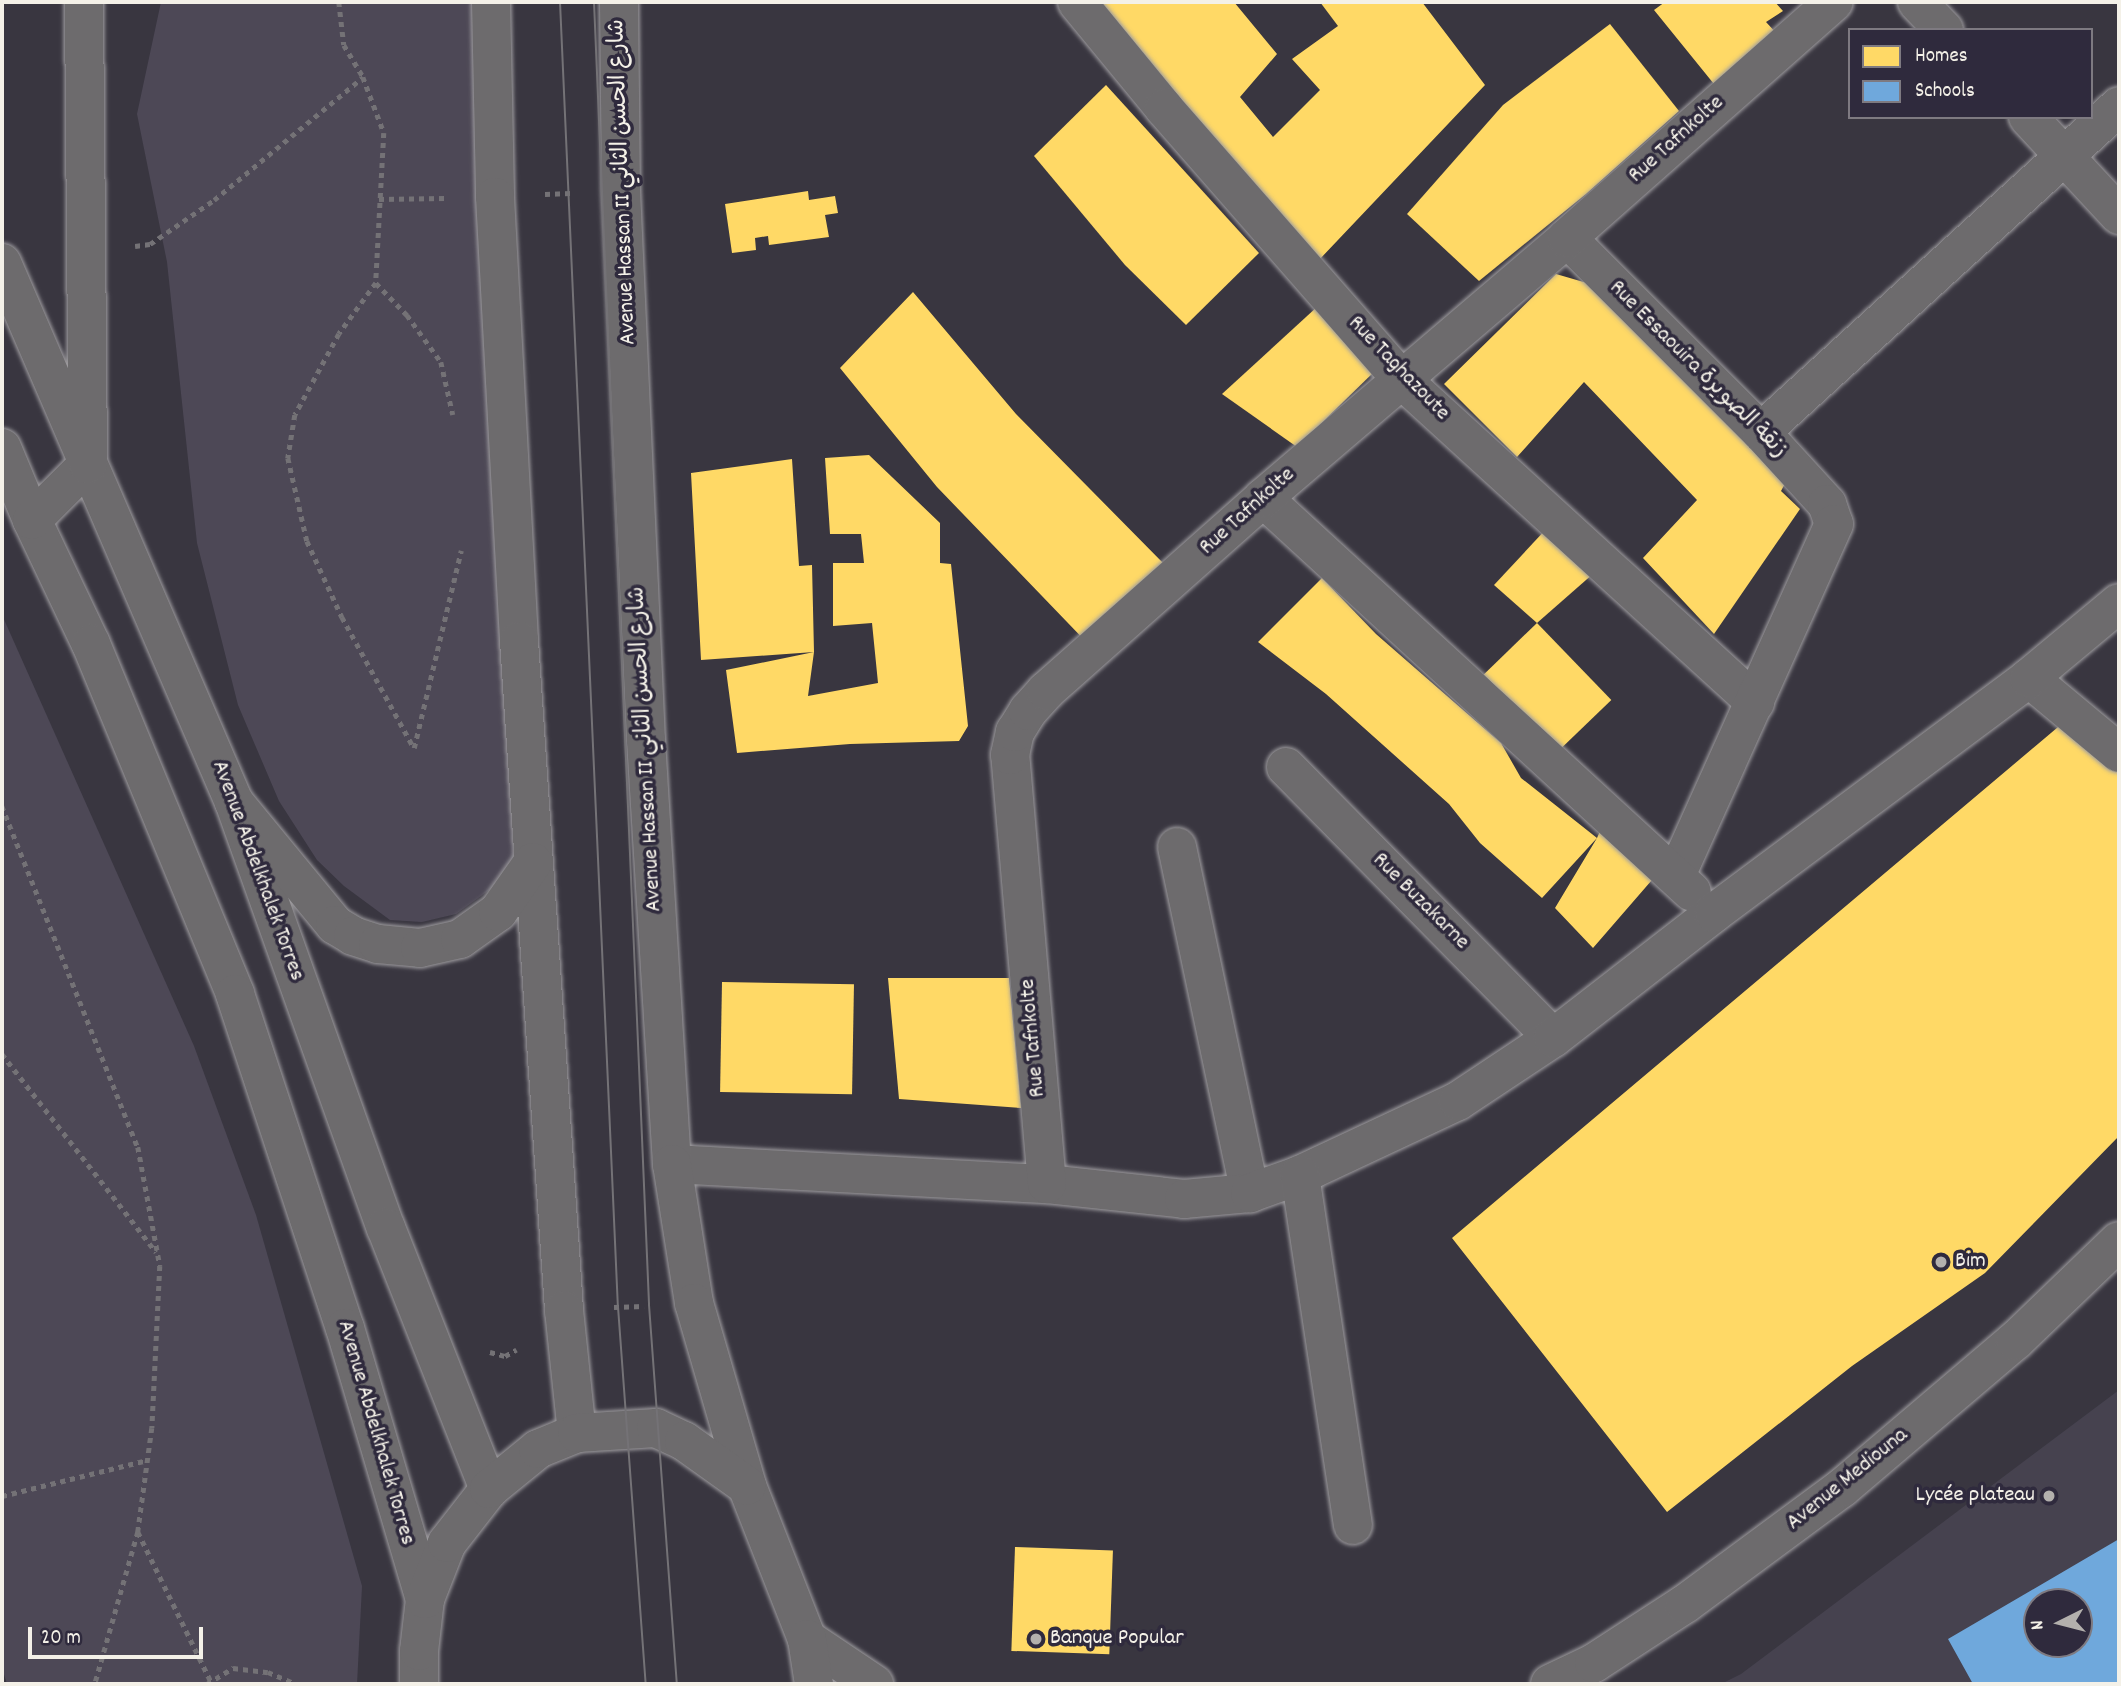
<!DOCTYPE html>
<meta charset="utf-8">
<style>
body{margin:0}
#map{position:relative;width:2121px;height:1686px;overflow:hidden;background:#393640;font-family:Dekko,"Playpen Sans Arabic",sans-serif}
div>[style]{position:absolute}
.built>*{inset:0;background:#46424f}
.green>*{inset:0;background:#4d4856}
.homes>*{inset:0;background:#ffd966;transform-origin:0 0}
.schools>*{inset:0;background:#6fa8dc}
.path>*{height:4.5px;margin-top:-2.25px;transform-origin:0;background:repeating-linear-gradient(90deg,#747276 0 5px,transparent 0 10px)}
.roads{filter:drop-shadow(0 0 2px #9e9c9f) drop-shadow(0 0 2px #9e9c9f)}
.minor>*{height:38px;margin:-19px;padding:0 19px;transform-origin:19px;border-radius:19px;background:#6d6b6d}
.highway>*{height:38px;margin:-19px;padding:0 19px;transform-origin:19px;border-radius:19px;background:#6d6b6d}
.tram>*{height:2px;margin:-1px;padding:0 1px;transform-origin:1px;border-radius:1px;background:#747276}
.dots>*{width:19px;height:19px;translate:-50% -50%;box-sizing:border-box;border:4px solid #2f2a3d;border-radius:50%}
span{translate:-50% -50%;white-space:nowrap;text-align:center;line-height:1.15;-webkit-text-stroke:7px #2f2a3d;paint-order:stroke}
.street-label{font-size:23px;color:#f4f1e8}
.poi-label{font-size:23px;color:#f4f1e8}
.left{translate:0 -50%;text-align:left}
.right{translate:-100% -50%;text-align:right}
.frame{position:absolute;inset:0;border:4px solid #f4f1e8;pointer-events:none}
.legend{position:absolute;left:1848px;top:28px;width:245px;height:91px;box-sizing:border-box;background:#2f2a3d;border:2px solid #7e7a81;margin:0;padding:9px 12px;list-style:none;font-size:21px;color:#f4f1e8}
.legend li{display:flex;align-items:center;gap:14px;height:35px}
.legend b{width:35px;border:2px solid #7e7a81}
.north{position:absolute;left:2023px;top:1588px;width:70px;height:70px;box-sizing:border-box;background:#2f2a3d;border:2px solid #7e7a81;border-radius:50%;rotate:264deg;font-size:19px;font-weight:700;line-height:28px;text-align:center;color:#f4f1e8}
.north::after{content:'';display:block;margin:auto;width:24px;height:32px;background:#b3b0ad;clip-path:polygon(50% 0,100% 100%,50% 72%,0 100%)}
.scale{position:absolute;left:28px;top:1627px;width:175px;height:32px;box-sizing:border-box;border:4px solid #f4f1e8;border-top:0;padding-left:9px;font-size:21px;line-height:24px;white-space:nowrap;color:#f4f1e8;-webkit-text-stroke:5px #2f2a3d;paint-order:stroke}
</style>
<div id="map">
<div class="built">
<div style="clip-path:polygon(evenodd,2119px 1390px,2119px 1684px,1721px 1684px,1741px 1674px,2119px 1390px,2037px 1602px,2079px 1602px,2079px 1644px,2037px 1644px,2037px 1602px)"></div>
</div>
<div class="green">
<div style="clip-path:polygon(161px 2px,482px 2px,514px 872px,456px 914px,422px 922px,390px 920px,344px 886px,317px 860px,279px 801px,238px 705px,197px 543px,167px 262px,137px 114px)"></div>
<div style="clip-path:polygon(2px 615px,194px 1046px,256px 1215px,362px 1586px,357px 1684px,7px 1684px,2px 1668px)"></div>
</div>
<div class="homes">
<div style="clip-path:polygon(1083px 2px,1234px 2px,1277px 54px,1240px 97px,1273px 137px,1320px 90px,1292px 59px,1338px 26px,1320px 2px,1422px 2px,1485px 85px,1319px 260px)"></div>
<div style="clip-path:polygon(1665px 2px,1775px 2px,1783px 11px,1766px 22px,1778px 35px,1718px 89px,1654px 10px)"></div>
<div style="clip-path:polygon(1610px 24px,1679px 111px,1586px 194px,1479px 281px,1407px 214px,1503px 105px)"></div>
<div style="clip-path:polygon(1106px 85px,1259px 253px,1186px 325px,1125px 265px,1034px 156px)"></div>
<div style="clip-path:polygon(808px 191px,809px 200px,835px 196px,838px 213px,825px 215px,829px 237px,769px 245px,768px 236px,755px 238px,756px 250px,732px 253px,725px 204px)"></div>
<div style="clip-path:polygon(1556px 274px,1587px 283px,1788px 478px,1781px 491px,1800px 509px,1714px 634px,1643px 558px,1697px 500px,1584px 382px,1517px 457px,1444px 384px)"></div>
<div style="clip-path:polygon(913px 292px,1016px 414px,1165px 565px,1093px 649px,937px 487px,840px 368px)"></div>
<div style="clip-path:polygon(1318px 306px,1377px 369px,1297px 447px,1222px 394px)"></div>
<div style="clip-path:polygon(869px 455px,940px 523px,940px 563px,951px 564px,968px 726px,959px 741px,850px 744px,737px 753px,726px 670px,814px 652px,701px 660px,691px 473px,792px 459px,799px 566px,812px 565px,814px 652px,808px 696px,878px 683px,872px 623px,833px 626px,833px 563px,864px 563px,861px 534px,830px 534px,825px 458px)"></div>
<div style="clip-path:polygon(1548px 527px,1594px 573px,1537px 623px,1494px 585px)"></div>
<div style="clip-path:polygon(1322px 578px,1376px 634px,1501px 743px,1521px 778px,1597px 838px,1602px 827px,1658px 873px,1593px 948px,1555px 908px,1597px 838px,1542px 898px,1480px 843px,1449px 804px,1326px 694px,1258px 642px)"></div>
<div style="left:1537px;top:623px;width:107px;height:74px;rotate:46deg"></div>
<div style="clip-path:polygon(2064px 722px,2119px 764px,2119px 1136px,1985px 1273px,1852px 1366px,1667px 1512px,1452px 1238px)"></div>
<div style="clip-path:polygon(888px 978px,1009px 978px,1021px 1108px,899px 1099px)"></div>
<div style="left:722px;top:982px;width:132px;height:110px;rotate:1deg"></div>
<div style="left:1015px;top:1547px;width:98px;height:104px;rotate:2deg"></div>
</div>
<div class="schools">
<div style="clip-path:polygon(evenodd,2119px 1539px,2119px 1684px,1973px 1684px,1948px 1639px,2119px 1539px,2037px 1602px,2079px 1602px,2079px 1644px,2037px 1644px,2037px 1602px)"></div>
</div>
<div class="path">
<div style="left:339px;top:2px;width:43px;rotate:83.4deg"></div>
<div style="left:344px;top:45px;width:37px;rotate:59deg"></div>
<div style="left:363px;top:77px;width:60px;rotate:69.4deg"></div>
<div style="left:384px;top:133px;width:150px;rotate:93.1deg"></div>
<div style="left:376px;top:283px;width:63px;rotate:126deg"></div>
<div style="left:339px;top:334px;width:92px;rotate:118.5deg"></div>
<div style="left:295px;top:415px;width:44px;rotate:99.2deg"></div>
<div style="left:288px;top:458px;width:85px;rotate:77.1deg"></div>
<div style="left:307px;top:541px;width:84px;rotate:65.3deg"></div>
<div style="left:342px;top:617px;width:149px;rotate:61.2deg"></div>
<div style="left:414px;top:748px;width:203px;rotate:-76.6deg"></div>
<div style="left:545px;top:194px;width:26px;rotate:-2deg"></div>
<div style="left:379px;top:199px;width:66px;rotate:-0.9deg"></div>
<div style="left:135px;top:246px;width:15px;rotate:-8deg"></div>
<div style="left:150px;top:244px;width:78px;rotate:-34.5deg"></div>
<div style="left:214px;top:200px;width:193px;rotate:-39.5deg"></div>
<div style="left:376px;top:283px;width:45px;rotate:45.9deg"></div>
<div style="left:407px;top:315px;width:58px;rotate:54.1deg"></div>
<div style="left:441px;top:362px;width:54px;rotate:77.2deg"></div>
<div style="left:2px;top:806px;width:367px;rotate:68.3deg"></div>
<div style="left:138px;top:1147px;width:121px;rotate:79.5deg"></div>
<div style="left:160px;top:1266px;width:162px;rotate:92.8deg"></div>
<div style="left:152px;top:1428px;width:105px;rotate:97.7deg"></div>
<div style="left:138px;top:1532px;width:158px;rotate:105.8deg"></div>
<div style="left:2px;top:1054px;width:251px;rotate:52.1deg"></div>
<div style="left:614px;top:1307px;width:30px;rotate:-2deg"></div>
<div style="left:490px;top:1352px;width:16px;rotate:15deg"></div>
<div style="left:505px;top:1356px;width:13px;rotate:-29deg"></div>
<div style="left:2px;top:1496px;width:150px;rotate:-13.9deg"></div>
<div style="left:138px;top:1532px;width:167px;rotate:64deg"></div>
<div style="left:207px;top:1684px;width:31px;rotate:-32deg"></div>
<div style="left:233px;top:1668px;width:35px;rotate:7deg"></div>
<div style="left:268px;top:1672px;width:30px;rotate:23deg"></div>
</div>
<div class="roads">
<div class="minor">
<div style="left:1077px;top:2px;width:137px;rotate:50.6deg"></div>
<div style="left:1164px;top:108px;width:359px;rotate:48.8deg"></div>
<div style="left:1400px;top:378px;width:481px;rotate:42.4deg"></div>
<div style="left:1917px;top:2px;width:39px;rotate:46deg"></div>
<div style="left:2028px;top:117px;width:134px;rotate:47.1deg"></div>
<div style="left:1567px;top:238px;width:274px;rotate:45deg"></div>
<div style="left:1761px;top:432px;width:98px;rotate:47.5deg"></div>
<div style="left:1827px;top:504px;width:21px;rotate:71deg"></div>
<div style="left:1834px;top:524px;width:385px;rotate:114.2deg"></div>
<div style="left:2px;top:263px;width:587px;rotate:66.71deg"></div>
<div style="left:234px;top:802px;width:452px;rotate:70.4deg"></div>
<div style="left:386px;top:1228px;width:281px;rotate:68.5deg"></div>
<div style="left:1761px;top:432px;width:484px;rotate:-42.3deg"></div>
<div style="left:2px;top:448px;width:78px;rotate:67.4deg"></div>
<div style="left:32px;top:520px;width:137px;rotate:64.6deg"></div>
<div style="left:91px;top:644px;width:378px;rotate:67.6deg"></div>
<div style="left:235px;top:994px;width:352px;rotate:71.8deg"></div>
<div style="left:345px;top:1328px;width:283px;rotate:73.6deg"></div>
<div style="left:1263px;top:498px;width:582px;rotate:42.56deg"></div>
<div style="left:32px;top:520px;width:79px;rotate:-45deg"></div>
<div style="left:88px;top:464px;width:462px;rotate:-90.5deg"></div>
<div style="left:2029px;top:678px;width:117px;rotate:39.8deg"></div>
<div style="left:1286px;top:767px;width:380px;rotate:45.4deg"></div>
<div style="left:1177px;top:847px;width:354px;rotate:78.1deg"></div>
<div style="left:672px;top:1164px;width:376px;rotate:3.1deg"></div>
<div style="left:1047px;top:1184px;width:138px;rotate:6.2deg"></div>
<div style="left:1184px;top:1199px;width:66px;rotate:-5.2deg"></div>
<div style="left:1250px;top:1193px;width:53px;rotate:-19.8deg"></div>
<div style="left:1300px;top:1175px;width:174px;rotate:-25.1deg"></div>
<div style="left:1458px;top:1101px;width:114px;rotate:-33.6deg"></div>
<div style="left:1553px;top:1038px;width:204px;rotate:-37.8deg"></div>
<div style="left:1714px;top:913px;width:393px;rotate:-36.7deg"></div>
<div style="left:2029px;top:678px;width:117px;rotate:-39.8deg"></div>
<div style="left:1300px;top:1175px;width:354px;rotate:81.4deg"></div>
<div style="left:1047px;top:1184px;width:431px;rotate:-94.9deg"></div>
<div style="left:1010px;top:755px;width:24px;rotate:-78deg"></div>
<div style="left:1015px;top:732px;width:25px;rotate:-58deg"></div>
<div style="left:1028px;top:711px;width:27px;rotate:-48deg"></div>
<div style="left:1046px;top:691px;width:290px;rotate:-41.6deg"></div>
<div style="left:1263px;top:498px;width:400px;rotate:-40.5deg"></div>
<div style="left:1567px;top:238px;width:356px;rotate:-41.5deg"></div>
<div style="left:807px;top:1639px;width:81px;rotate:33.9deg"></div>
<div style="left:1550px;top:1684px;width:49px;rotate:-25.5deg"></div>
<div style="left:1594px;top:1663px;width:108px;rotate:-33deg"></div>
<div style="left:1685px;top:1604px;width:195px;rotate:-36.5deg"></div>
<div style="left:1842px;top:1488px;width:227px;rotate:-40.4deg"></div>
<div style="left:2015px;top:1341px;width:144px;rotate:-43.9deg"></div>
</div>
<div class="highway">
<div style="left:491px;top:2px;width:195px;rotate:88.8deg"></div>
<div style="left:495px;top:197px;width:445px;rotate:86.9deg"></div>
<div style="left:519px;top:641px;width:671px;rotate:86.15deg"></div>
<div style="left:564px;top:1310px;width:124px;rotate:84deg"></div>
<div style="left:619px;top:2px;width:188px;rotate:89.4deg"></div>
<div style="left:621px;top:190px;width:551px;rotate:87.4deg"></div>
<div style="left:646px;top:740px;width:425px;rotate:86.5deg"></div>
<div style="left:672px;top:1164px;width:141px;rotate:81deg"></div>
<div style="left:694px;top:1303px;width:191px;rotate:73.8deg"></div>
<div style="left:747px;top:1486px;width:164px;rotate:68.6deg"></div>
<div style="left:807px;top:1639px;width:46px;rotate:81.2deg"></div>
<div style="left:234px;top:802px;width:159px;rotate:50.6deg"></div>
<div style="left:335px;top:925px;width:21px;rotate:31deg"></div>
<div style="left:353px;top:936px;width:26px;rotate:18deg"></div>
<div style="left:378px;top:944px;width:42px;rotate:5.4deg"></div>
<div style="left:420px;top:948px;width:41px;rotate:-12.7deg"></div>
<div style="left:460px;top:939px;width:47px;rotate:-35.4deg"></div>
<div style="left:498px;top:912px;width:61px;rotate:-55deg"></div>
<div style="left:419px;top:1684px;width:33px;rotate:-90deg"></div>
<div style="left:419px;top:1651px;width:52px;rotate:-83.4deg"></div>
<div style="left:425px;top:1599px;width:60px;rotate:-68.6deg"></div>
<div style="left:447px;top:1543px;width:68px;rotate:-52.1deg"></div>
<div style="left:489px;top:1489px;width:63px;rotate:-39.2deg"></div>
<div style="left:538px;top:1449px;width:42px;rotate:-22.3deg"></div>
<div style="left:577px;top:1433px;width:79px;rotate:-3.6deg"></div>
<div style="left:656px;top:1428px;width:31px;rotate:25deg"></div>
<div style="left:684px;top:1441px;width:77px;rotate:35.5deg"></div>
</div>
</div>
<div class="tram">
<div style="left:560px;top:2px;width:1306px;rotate:87.46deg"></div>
<div style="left:618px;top:1307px;width:378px;rotate:85.8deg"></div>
<div style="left:594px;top:2px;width:1304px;rotate:87.58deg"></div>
<div style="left:649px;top:1305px;width:380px;rotate:85.8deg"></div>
</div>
<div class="dots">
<div style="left:1941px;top:1262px;background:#b3b0ad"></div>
<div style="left:2049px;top:1496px;background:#b3b0ad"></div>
<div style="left:1036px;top:1639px;background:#b3b0ad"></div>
</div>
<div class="street-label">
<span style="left:1677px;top:140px;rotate:-42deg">Rue Tafnkolte</span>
<span style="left:624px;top:182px;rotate:-92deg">Avenue Hassan II شارع الحسن الثاني</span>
<span style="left:1398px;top:369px;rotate:46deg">Rue Taghazoute</span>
<span style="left:1697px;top:370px;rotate:45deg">Rue Essaouira زنقة الصويرة</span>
<span style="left:1248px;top:512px;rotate:-42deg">Rue Tafnkolte</span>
<span style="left:647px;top:749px;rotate:-93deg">Avenue Hassan II شارع الحسن الثاني</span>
<span style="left:257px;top:871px;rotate:70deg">Avenue Abdelkhalek Torres</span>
<span style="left:1420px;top:902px;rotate:45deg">Rue Buzakarne</span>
<span style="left:1034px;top:1038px;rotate:-95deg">Rue Tafnkolte</span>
<span style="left:375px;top:1433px;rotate:74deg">Avenue Abdelkhalek Torres</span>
<span style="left:1848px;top:1480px;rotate:-39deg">Avenue Mediouna</span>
</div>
<div class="poi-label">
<span class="left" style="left:1955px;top:1262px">Bim</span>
<span class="right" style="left:2035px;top:1496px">Lycée plateau</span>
<span class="left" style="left:1050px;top:1639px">Banque Popular</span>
</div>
<div class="frame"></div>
<ul class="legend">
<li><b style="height:19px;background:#ffd966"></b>Homes</li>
<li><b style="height:19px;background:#6fa8dc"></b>Schools</li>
</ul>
<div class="north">N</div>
<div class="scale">20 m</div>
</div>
